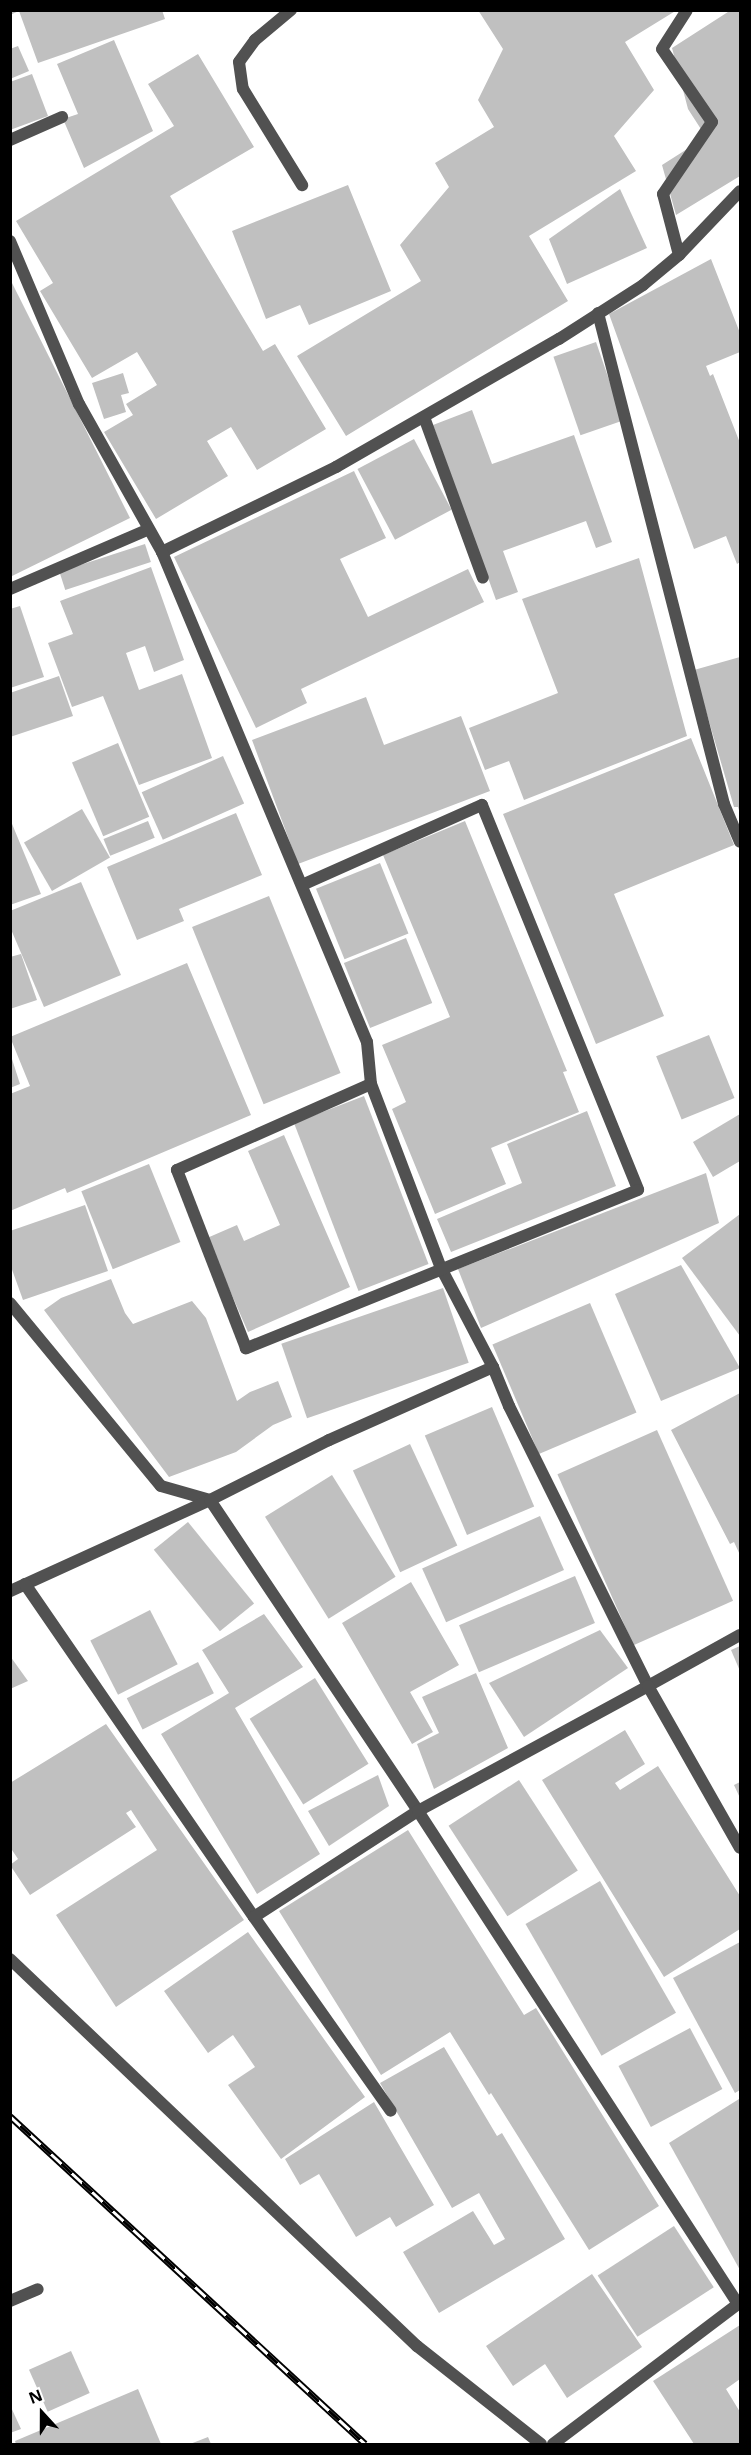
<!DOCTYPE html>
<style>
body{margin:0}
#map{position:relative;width:751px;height:2455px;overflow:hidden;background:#fff;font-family:"Open Sans",sans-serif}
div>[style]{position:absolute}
.building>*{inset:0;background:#c0c0c0;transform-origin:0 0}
.minor>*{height:12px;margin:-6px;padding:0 6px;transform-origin:6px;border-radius:6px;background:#515151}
.rail>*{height:7px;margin-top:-3.5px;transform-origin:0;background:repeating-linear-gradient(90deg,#fff 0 14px,#000 0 28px);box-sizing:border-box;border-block:2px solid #000}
span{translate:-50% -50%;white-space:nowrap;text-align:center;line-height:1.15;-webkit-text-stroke:5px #fff;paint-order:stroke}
.frame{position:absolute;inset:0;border:12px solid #000;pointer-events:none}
.north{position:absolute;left:12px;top:2383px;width:60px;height:60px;-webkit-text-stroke:4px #fff;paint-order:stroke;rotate:339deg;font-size:16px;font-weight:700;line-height:24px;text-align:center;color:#000}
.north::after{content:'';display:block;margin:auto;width:21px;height:27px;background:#000;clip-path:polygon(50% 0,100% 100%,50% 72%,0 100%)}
</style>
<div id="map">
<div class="building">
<div style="clip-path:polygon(10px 10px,162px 10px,165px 19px,38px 63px,19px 11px,10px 15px)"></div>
<div style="clip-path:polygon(478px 10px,677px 10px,625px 42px,654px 90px,614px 136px,636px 171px,529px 236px,568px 301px,346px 436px,297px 356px,421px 281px,400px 245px,449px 187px,435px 163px,494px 127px,478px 100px,503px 49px)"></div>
<div style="clip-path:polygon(731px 10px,740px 10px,740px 176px,676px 215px,662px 165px,706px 137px,688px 109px,672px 48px)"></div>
<div style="clip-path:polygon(114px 40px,153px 131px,84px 168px,63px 119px,78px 114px,57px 64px)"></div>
<div style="clip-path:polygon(18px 46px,29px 71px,10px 79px,10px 49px)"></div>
<div style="clip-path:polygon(198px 54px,254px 147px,170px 196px,263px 351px,275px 344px,326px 429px,257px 470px,231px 427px,207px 441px,228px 476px,156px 519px,104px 432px,133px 415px,126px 404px,157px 385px,137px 352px,92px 378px,40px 291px,53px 283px,16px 221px,174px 126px,148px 84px)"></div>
<div style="clip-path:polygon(32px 74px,48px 116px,10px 130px,10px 82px)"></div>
<div style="clip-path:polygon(348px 185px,391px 291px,309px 325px,300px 305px,266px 319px,232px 231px)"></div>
<div style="clip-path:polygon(620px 189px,647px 248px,567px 284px,549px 239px)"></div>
<div style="clip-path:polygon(711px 259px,740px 333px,740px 352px,706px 366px,710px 376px,713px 374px,740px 443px,740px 562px,737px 564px,726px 536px,694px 549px,609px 314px)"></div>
<div style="clip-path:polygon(10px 279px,130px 518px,10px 577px)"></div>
<div style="left:596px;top:342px;width:83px;height:45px;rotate:71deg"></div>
<div style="clip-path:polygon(123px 373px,129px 393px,121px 395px,126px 412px,104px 419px,92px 383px)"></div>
<div style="clip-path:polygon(472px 410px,492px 464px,574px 435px,612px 542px,596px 548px,586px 521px,503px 551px,518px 592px,496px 600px,433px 425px)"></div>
<div style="left:414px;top:439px;width:80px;height:64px;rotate:62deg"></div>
<div style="clip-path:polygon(354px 471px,386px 538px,340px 559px,368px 617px,468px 569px,484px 602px,301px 689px,307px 703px,256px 728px,174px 557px)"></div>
<div style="left:145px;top:544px;width:19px;height:90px;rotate:72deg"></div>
<div style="clip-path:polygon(639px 558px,687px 736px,524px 800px,509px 761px,485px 770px,469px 728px,558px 693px,522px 599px)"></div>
<div style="clip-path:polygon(151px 567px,184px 660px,154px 672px,145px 646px,126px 653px,139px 690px,182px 674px,212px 758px,139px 785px,103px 696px,72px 707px,48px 643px,73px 634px,60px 601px)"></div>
<div style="clip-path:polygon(20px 606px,44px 677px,10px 688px,10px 609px)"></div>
<div style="clip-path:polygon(740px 657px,740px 814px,738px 807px,734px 807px,694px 670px)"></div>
<div style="clip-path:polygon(59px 676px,73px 716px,10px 737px,10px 693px)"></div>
<div style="clip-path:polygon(366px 697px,384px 745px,461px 716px,490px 791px,298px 864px,252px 740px)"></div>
<div style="clip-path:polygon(691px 738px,734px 845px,614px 894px,664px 1016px,596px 1044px,503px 814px)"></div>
<div style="left:118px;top:743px;width:80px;height:50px;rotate:67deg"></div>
<div style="left:223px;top:756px;width:52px;height:89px;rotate:66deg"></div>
<div style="left:82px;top:809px;width:56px;height:67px;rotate:60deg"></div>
<div style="clip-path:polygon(236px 813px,262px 875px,179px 909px,184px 921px,137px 940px,107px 867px)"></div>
<div style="clip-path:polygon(10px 819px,41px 894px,10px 905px)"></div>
<div style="left:148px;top:821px;width:18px;height:48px;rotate:68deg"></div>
<div style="clip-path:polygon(465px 821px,567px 1071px,563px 1072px,579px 1112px,491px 1148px,506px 1184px,435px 1214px,392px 1109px,406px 1102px,382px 1045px,450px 1017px,383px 855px)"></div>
<div style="left:380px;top:863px;width:76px;height:69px;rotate:68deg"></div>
<div style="clip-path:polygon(81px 882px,121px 975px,44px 1007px,10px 927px,10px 911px)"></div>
<div style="left:269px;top:896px;width:191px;height:83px;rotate:68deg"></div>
<div style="left:406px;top:938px;width:70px;height:67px;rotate:68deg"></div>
<div style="clip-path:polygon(21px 954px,37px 1000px,10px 1009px,10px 957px)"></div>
<div style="clip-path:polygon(187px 963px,251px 1115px,67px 1193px,65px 1188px,10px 1211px,10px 1094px,30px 1086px,10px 1037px)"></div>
<div style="left:709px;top:1035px;width:68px;height:57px;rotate:68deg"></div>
<div style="clip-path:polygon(11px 1056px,20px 1084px,10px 1088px,10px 1057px)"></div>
<div style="left:364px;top:1096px;width:180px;height:75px;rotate:69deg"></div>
<div style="clip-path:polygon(587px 1111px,616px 1186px,451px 1252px,437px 1219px,522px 1183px,507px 1144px)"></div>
<div style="clip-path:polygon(740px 1114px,740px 1161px,713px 1177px,693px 1142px)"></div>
<div style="clip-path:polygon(284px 1135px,350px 1287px,248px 1332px,207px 1238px,237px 1225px,244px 1241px,280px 1225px,248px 1151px)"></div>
<div style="left:149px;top:1164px;width:84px;height:73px;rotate:68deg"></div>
<div style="clip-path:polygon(706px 1173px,719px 1223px,481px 1328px,458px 1269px)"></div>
<div style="clip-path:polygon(85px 1205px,108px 1271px,23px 1300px,10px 1264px,10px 1231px)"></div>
<div style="clip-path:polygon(740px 1214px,740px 1336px,682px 1258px)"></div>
<div style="clip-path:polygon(681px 1265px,740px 1368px,661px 1401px,615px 1294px)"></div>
<div style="clip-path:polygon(111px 1279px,125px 1313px,133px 1324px,192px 1301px,206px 1318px,237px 1401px,250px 1392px,278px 1381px,292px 1417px,273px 1425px,236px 1452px,169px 1477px,44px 1310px,61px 1298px)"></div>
<div style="left:443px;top:1288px;width:79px;height:171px;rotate:71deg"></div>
<div style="left:590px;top:1303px;width:119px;height:106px;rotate:67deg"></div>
<div style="clip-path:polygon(740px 1393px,740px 1555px,734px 1542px,730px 1544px,671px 1430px)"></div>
<div style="left:492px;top:1407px;width:108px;height:73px;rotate:67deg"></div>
<div style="left:657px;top:1430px;width:187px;height:109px;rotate:66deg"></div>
<div style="left:410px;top:1444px;width:112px;height:63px;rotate:65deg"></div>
<div style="left:332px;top:1475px;width:120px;height:79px;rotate:58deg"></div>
<div style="left:540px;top:1516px;width:59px;height:129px;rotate:66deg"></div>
<div style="left:188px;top:1522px;width:105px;height:44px;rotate:51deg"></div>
<div style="left:575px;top:1576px;width:51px;height:126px;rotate:67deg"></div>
<div style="clip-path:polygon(411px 1582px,459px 1665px,410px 1692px,433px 1732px,412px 1744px,342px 1623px)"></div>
<div style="left:150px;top:1610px;width:61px;height:67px;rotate:63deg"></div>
<div style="clip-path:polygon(264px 1614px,303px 1667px,235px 1708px,320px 1854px,257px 1894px,161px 1734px,229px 1693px,202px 1650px)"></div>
<div style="clip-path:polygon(600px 1630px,628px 1668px,524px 1737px,489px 1683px)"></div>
<div style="clip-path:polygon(740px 1646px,740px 1671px,731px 1650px)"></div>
<div style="clip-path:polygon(10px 1656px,28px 1681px,10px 1689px)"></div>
<div style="left:198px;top:1662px;width:35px;height:80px;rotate:63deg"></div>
<div style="clip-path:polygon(476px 1673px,508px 1748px,434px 1789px,417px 1744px,439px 1733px,422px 1697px)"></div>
<div style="left:315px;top:1678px;width:101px;height:77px;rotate:58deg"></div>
<div style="clip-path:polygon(106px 1724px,244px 1920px,116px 2007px,56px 1915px,157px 1850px,131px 1810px,126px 1813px,136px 1827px,30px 1895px,10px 1865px,18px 1859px,10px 1847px,10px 1783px)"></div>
<div style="clip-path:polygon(625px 1730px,645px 1764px,615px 1783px,620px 1790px,658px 1766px,740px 1896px,740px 1929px,664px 1977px,542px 1780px)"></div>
<div style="clip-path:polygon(378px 1775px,389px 1806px,329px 1846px,308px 1811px)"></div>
<div style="left:519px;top:1780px;width:108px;height:84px;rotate:57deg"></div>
<div style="clip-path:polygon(740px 1782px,740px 1798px,734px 1785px)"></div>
<div style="clip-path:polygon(408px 1830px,524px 2015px,536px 2008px,659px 2206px,589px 2250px,491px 2093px,489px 2095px,450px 2032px,381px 2075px,279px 1911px)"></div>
<div style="left:600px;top:1881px;width:152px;height:86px;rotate:60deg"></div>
<div style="clip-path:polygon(248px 1932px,365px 2097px,281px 2159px,228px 2085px,255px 2067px,233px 2035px,208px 2053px,164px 1991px)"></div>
<div style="clip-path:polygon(740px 1942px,740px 2090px,735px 2093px,673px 1978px)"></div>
<div style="left:690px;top:2028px;width:69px;height:81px;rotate:62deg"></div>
<div style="clip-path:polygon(444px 2047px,497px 2136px,502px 2133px,565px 2239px,439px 2313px,403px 2252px,473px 2211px,494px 2245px,505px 2239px,479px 2193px,452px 2208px,380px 2083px)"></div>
<div style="clip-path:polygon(739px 2099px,740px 2102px,740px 2270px,669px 2143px)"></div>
<div style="clip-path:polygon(374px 2102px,434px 2205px,396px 2227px,390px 2217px,356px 2237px,319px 2174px,300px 2185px,285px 2159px)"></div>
<div style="left:674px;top:2226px;width:73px;height:91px;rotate:57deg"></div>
<div style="clip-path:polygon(592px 2274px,642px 2347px,567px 2398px,545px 2364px,513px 2386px,486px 2346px)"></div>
<div style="clip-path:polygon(740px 2325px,740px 2379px,726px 2389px,740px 2412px,740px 2444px,694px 2444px,653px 2381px)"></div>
<div style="left:71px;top:2351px;width:46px;height:46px;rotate:66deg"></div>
<div style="clip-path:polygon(138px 2389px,161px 2444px,16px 2444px,15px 2441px)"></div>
<div style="clip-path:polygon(10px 2405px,21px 2429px,10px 2433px)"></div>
<div style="clip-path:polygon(208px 2437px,211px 2444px,190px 2444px)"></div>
</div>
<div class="minor">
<div style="left:291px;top:10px;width:47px;rotate:140.2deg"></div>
<div style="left:255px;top:40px;width:27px;rotate:126deg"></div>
<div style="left:239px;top:62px;width:27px;rotate:82deg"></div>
<div style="left:243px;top:89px;width:113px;rotate:58.4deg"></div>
<div style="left:10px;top:140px;width:57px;rotate:-23.9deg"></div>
<div style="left:10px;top:241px;width:177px;rotate:67.1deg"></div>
<div style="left:79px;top:404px;width:170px;rotate:60.7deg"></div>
<div style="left:162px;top:552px;width:194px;rotate:-26deg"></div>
<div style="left:336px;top:467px;width:257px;rotate:-29.9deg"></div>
<div style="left:559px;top:339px;width:100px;rotate:-32.7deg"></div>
<div style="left:643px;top:285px;width:47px;rotate:-39.8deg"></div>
<div style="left:679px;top:255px;width:88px;rotate:-46.4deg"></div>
<div style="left:679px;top:255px;width:63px;rotate:-104.7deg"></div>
<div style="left:663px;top:194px;width:87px;rotate:-55.8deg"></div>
<div style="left:712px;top:122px;width:88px;rotate:-124.4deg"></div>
<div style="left:662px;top:49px;width:46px;rotate:-57.3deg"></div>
<div style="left:598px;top:313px;width:507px;rotate:75.61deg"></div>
<div style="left:724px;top:804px;width:41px;rotate:67.2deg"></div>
<div style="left:424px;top:417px;width:171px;rotate:69.9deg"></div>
<div style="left:162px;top:552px;width:531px;rotate:67.3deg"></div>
<div style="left:367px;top:1042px;width:42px;rotate:84.6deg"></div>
<div style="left:371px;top:1084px;width:197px;rotate:69.2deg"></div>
<div style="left:441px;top:1268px;width:112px;rotate:62.3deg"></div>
<div style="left:493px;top:1367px;width:42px;rotate:67.7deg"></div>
<div style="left:509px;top:1406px;width:313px;rotate:63.6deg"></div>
<div style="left:648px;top:1686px;width:105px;rotate:-29deg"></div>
<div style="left:10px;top:589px;width:151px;rotate:-23.3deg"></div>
<div style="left:302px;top:885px;width:197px;rotate:-24deg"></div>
<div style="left:482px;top:805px;width:415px;rotate:67.9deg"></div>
<div style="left:638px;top:1190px;width:423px;rotate:158deg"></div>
<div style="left:246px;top:1348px;width:191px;rotate:-111.2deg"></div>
<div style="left:177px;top:1170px;width:212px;rotate:-23.9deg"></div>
<div style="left:10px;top:1303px;width:237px;rotate:50.5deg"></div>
<div style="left:161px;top:1486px;width:51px;rotate:15.9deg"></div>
<div style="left:210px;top:1500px;width:220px;rotate:155.5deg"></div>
<div style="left:493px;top:1367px;width:180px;rotate:156deg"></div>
<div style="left:329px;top:1440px;width:133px;rotate:153.2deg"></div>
<div style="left:210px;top:1500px;width:374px;rotate:56.2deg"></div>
<div style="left:418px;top:1811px;width:588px;rotate:57.01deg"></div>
<div style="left:738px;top:2304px;width:232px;rotate:142.9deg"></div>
<div style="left:25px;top:1584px;width:404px;rotate:55.5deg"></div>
<div style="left:254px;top:1917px;width:237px;rotate:54.8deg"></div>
<div style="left:254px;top:1917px;width:195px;rotate:-32.9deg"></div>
<div style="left:418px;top:1811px;width:262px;rotate:-28.5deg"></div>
<div style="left:648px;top:1686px;width:186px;rotate:60.4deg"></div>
<div style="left:10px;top:1959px;width:562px;rotate:43.56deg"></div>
<div style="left:417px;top:2346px;width:158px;rotate:38.3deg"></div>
<div style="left:10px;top:2301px;width:30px;rotate:-23deg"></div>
</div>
<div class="rail">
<div style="left:10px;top:2116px;width:483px;rotate:42.7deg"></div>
</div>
<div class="frame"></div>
<div class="north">N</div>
</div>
